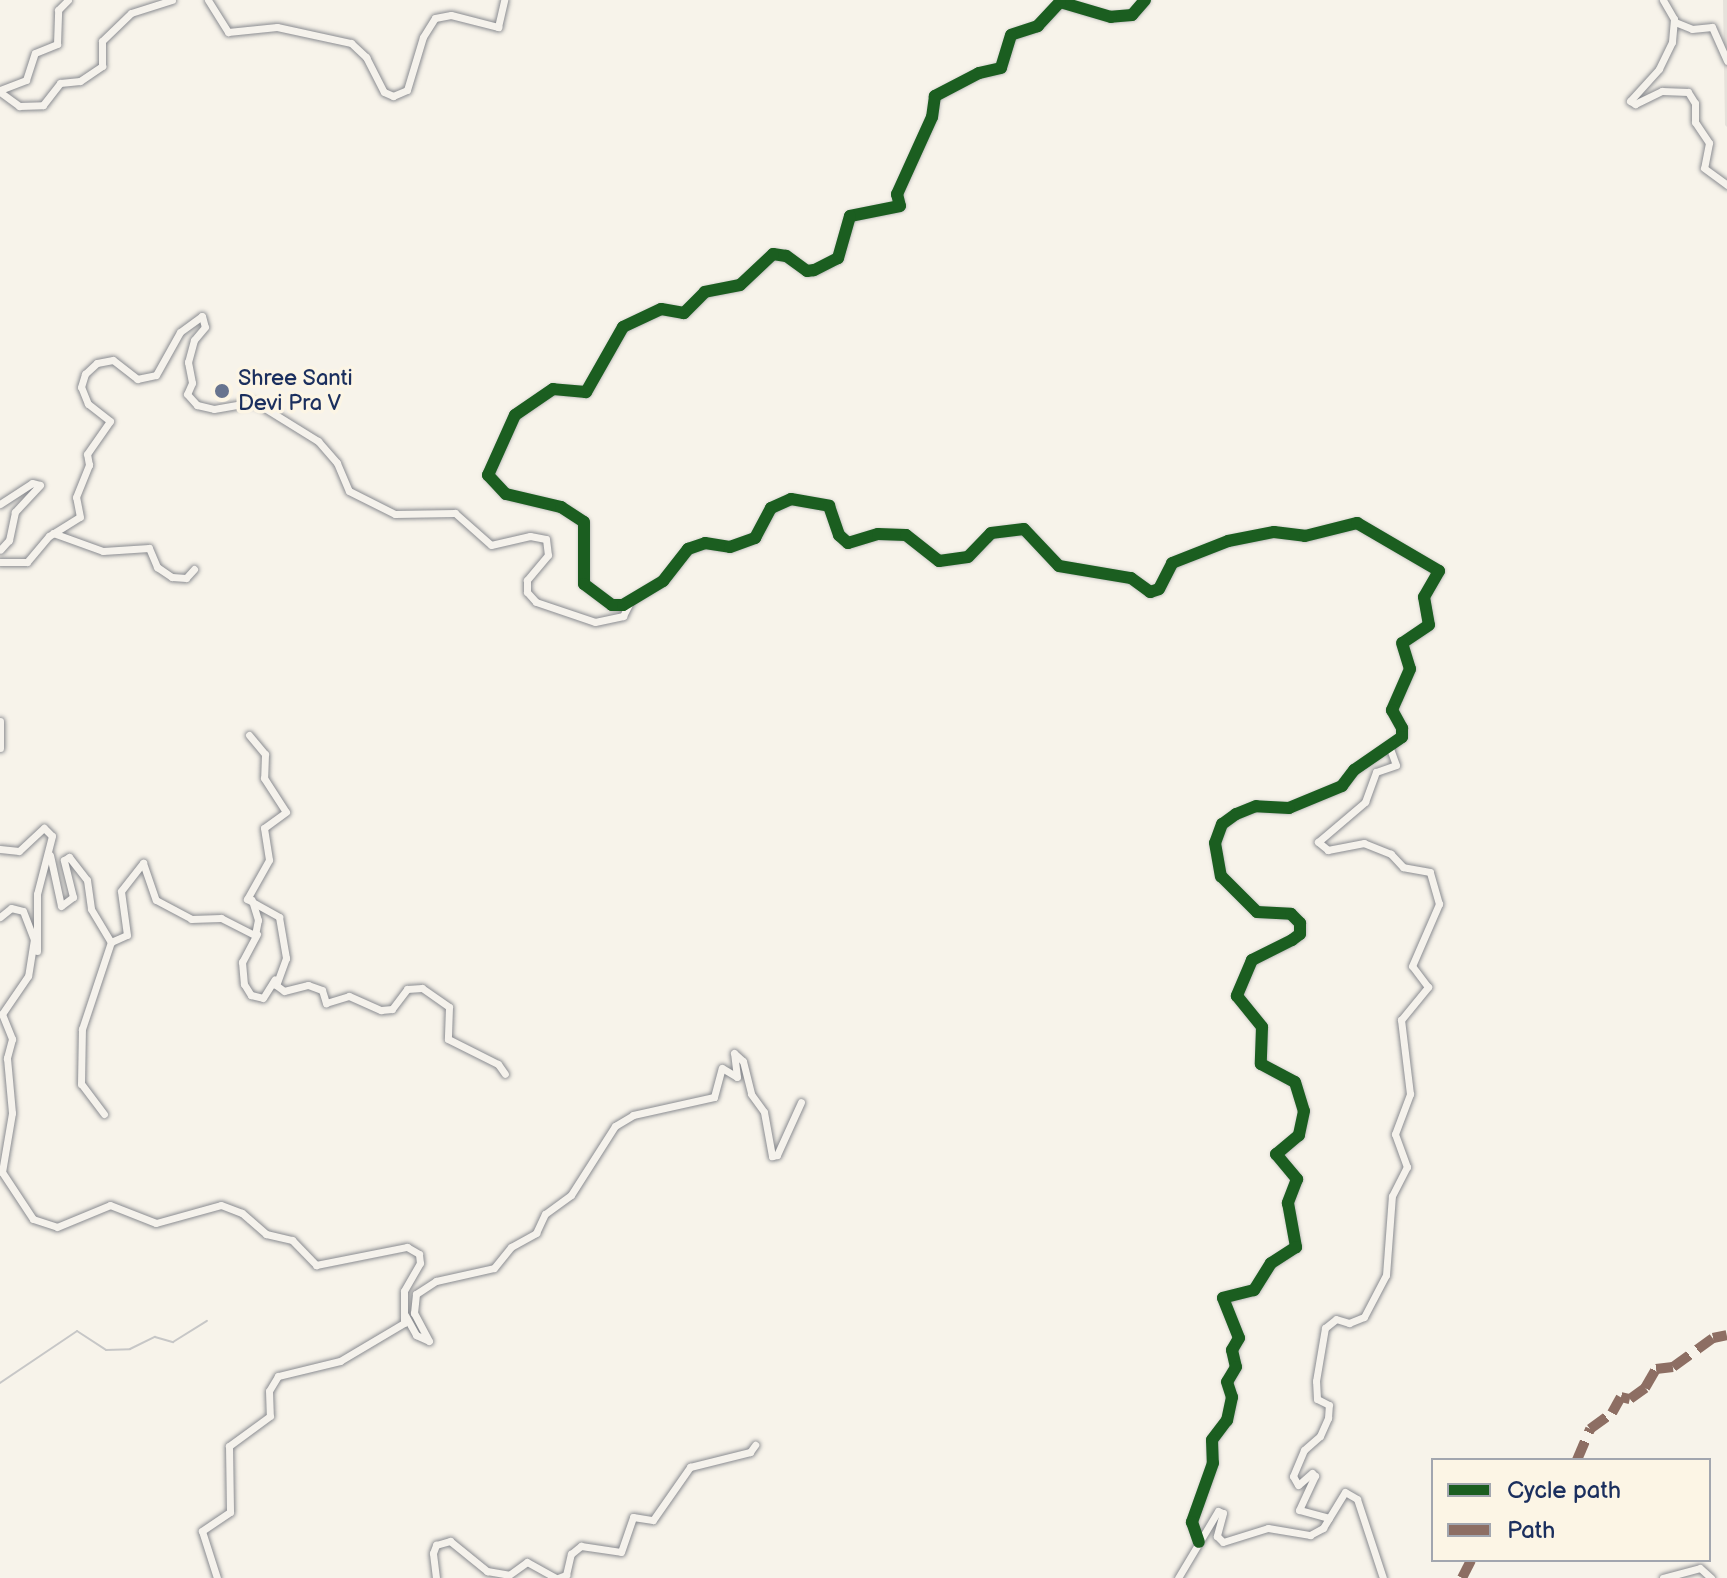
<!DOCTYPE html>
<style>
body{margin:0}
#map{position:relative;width:1727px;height:1578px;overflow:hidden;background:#f7f3ea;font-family:"Balsamiq Sans",sans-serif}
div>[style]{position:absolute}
.green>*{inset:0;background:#e6e2db}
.stream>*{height:2px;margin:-1px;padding:0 1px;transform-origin:1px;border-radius:1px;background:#c7c7c7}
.roads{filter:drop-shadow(0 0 2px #8a8c91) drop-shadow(0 0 2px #8a8c91)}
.minor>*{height:7px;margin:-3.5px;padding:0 3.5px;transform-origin:3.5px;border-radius:3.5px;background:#f5f2ec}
.quiet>*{height:10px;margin-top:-5px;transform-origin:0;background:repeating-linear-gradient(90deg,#8d6e63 0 20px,transparent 0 30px)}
.cycleway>*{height:12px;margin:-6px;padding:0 6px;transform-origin:6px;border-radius:6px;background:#1b5e20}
.dots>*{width:22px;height:22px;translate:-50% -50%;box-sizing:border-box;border:4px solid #fcf5e5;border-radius:50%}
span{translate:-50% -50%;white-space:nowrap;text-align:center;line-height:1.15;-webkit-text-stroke:7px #fcf5e5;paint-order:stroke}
.poi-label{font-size:22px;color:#1b2f5e}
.left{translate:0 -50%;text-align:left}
.legend{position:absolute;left:1431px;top:1458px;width:280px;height:104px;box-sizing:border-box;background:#fcf5e5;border:2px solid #a2a6af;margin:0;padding:10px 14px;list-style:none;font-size:24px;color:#1b2f5e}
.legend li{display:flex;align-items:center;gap:16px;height:40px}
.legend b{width:40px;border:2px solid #a2a6af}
</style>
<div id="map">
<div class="green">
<div style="clip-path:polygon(1723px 0,1727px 0,1727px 127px,1725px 125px)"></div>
</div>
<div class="stream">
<div style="left:0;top:1383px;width:93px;rotate:-34deg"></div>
<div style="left:77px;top:1331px;width:35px;rotate:33deg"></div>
<div style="left:106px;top:1350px;width:24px;rotate:-2deg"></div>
<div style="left:130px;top:1349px;width:28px;rotate:-26deg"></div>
<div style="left:155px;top:1337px;width:19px;rotate:16deg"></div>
<div style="left:173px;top:1342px;width:40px;rotate:-32deg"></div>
</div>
<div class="roads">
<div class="minor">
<div style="left:208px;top:0;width:38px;rotate:58deg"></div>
<div style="left:228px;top:32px;width:49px;rotate:-5.8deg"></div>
<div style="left:277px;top:27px;width:76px;rotate:12.2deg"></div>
<div style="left:351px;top:43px;width:21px;rotate:43deg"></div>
<div style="left:366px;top:57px;width:39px;rotate:63deg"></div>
<div style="left:384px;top:92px;width:10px;rotate:24deg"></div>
<div style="left:393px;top:96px;width:15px;rotate:-23deg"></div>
<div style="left:407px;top:90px;width:55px;rotate:-73.2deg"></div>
<div style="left:423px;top:37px;width:22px;rotate:-58deg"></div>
<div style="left:435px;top:18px;width:16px;rotate:-11deg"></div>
<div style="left:451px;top:15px;width:49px;rotate:14.3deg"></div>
<div style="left:498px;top:27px;width:28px;rotate:-77deg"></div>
<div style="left:1145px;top:0;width:20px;rotate:131deg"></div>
<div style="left:1132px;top:15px;width:21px;rotate:175deg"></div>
<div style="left:1111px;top:17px;width:53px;rotate:-163.6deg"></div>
<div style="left:1060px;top:2px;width:33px;rotate:133deg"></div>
<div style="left:1038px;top:26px;width:28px;rotate:162deg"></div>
<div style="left:1011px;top:35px;width:34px;rotate:107deg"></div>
<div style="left:1001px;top:68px;width:23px;rotate:167deg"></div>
<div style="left:979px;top:73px;width:50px;rotate:152.4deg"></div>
<div style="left:935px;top:96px;width:21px;rotate:98deg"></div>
<div style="left:932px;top:117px;width:85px;rotate:114.4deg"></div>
<div style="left:897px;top:194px;width:12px;rotate:76deg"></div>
<div style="left:900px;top:206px;width:51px;rotate:168.7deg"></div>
<div style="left:850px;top:216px;width:44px;rotate:105.9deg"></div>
<div style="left:838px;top:258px;width:27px;rotate:153deg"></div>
<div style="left:814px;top:270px;width:7px;rotate:172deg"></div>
<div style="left:807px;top:271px;width:26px;rotate:-144deg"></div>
<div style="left:786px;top:256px;width:13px;rotate:-171deg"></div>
<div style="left:773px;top:254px;width:45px;rotate:136.8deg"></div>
<div style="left:740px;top:285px;width:36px;rotate:169deg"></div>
<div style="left:705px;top:292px;width:30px;rotate:135deg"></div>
<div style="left:684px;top:313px;width:23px;rotate:-170deg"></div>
<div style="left:661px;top:309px;width:42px;rotate:154.7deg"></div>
<div style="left:623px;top:327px;width:75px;rotate:119.6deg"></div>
<div style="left:586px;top:392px;width:33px;rotate:-175deg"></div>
<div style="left:553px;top:389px;width:46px;rotate:145.6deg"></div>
<div style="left:515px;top:415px;width:66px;rotate:114.2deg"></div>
<div style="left:488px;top:475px;width:26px;rotate:47deg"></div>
<div style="left:506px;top:494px;width:57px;rotate:13.3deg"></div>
<div style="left:561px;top:507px;width:27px;rotate:33deg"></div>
<div style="left:584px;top:522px;width:62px;rotate:90deg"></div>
<div style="left:584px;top:584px;width:35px;rotate:37deg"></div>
<div style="left:612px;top:605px;width:11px"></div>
<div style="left:623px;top:605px;width:47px;rotate:-31deg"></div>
<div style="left:663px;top:581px;width:41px;rotate:-52deg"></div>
<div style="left:688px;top:549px;width:18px;rotate:-19deg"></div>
<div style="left:705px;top:543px;width:25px;rotate:9deg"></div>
<div style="left:730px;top:547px;width:27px;rotate:-20deg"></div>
<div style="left:755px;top:538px;width:34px;rotate:-62deg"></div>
<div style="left:771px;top:508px;width:22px;rotate:-24deg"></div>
<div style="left:791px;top:499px;width:39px;rotate:10deg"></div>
<div style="left:829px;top:506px;width:31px;rotate:71deg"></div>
<div style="left:839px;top:535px;width:12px;rotate:42deg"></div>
<div style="left:848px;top:543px;width:31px;rotate:-17deg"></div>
<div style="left:878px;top:534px;width:28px;rotate:2deg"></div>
<div style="left:906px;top:535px;width:42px;rotate:38.2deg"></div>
<div style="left:939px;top:561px;width:29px;rotate:-8deg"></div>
<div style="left:968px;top:557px;width:33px;rotate:-46deg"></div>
<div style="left:991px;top:533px;width:33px;rotate:-7deg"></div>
<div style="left:1024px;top:529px;width:51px;rotate:46.6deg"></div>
<div style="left:1059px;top:566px;width:73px;rotate:9.5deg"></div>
<div style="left:1131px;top:578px;width:24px;rotate:36deg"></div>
<div style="left:1150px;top:592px;width:9px;rotate:-18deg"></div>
<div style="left:1159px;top:589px;width:29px;rotate:-63deg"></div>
<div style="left:1172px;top:563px;width:60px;rotate:-21.4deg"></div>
<div style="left:1228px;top:541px;width:47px;rotate:-11.1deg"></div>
<div style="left:1274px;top:532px;width:31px;rotate:7deg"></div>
<div style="left:1305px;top:536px;width:54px;rotate:-14deg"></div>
<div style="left:1357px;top:523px;width:95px;rotate:30.3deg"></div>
<div style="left:1439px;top:571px;width:30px;rotate:120deg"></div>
<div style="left:1424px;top:597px;width:28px;rotate:80deg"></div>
<div style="left:1429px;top:625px;width:32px;rotate:146deg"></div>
<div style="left:1402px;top:643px;width:27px;rotate:73deg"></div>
<div style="left:1410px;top:669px;width:45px;rotate:113.7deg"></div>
<div style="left:1392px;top:710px;width:21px;rotate:61deg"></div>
<div style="left:1402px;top:728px;width:9px;rotate:90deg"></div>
<div style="left:1402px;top:737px;width:58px;rotate:145.5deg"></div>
<div style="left:1354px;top:770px;width:20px;rotate:127deg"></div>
<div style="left:1342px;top:786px;width:57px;rotate:157.5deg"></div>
<div style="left:1289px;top:808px;width:33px;rotate:-177deg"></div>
<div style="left:1256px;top:806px;width:22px;rotate:158deg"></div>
<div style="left:1236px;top:814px;width:17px;rotate:144deg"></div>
<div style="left:1222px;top:824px;width:20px;rotate:110deg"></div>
<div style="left:1215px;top:843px;width:34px;rotate:80deg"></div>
<div style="left:1221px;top:876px;width:51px;rotate:45deg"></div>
<div style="left:1257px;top:912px;width:34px;rotate:3deg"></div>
<div style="left:1291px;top:914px;width:13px;rotate:45deg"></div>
<div style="left:1300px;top:923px;width:11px;rotate:90deg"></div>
<div style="left:1300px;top:934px;width:10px;rotate:143deg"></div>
<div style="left:1292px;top:940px;width:45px;rotate:153.4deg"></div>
<div style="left:1252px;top:960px;width:39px;rotate:113deg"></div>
<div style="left:1237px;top:996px;width:40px;rotate:51deg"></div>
<div style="left:1262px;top:1027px;width:37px;rotate:92deg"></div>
<div style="left:1261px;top:1064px;width:38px;rotate:28deg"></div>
<div style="left:1295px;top:1082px;width:30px;rotate:73deg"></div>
<div style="left:1304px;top:1111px;width:25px;rotate:102deg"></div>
<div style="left:1299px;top:1135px;width:30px;rotate:140deg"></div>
<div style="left:1276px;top:1154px;width:33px;rotate:50deg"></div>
<div style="left:1297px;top:1179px;width:26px;rotate:111deg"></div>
<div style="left:1288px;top:1203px;width:45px;rotate:79.7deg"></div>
<div style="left:1296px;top:1247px;width:30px;rotate:147deg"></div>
<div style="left:1271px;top:1263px;width:32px;rotate:122deg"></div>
<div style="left:1254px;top:1290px;width:32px;rotate:166deg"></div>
<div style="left:1223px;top:1298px;width:43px;rotate:68.2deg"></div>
<div style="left:1239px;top:1338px;width:14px;rotate:120deg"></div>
<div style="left:1232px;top:1350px;width:17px;rotate:77deg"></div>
<div style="left:1236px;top:1367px;width:17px;rotate:121deg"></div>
<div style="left:1227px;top:1382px;width:16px;rotate:72deg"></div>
<div style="left:1232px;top:1397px;width:24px;rotate:102deg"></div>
<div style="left:1227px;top:1420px;width:25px;rotate:127deg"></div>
<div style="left:1212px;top:1440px;width:23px;rotate:88deg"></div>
<div style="left:1213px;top:1463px;width:63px;rotate:109.6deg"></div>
<div style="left:1192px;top:1522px;width:21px;rotate:71deg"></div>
<div style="left:1663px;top:0;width:22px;rotate:60deg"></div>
<div style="left:1674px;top:19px;width:23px;rotate:95deg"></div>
<div style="left:1672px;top:42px;width:30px;rotate:116deg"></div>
<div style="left:1659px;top:69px;width:43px;rotate:132.2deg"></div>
<div style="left:1630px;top:101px;width:6px;rotate:31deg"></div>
<div style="left:1635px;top:104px;width:30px;rotate:-26deg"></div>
<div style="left:1662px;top:91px;width:26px;rotate:2deg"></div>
<div style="left:1688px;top:92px;width:13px;rotate:58deg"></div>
<div style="left:1695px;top:103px;width:19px;rotate:90deg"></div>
<div style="left:1695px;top:122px;width:25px;rotate:56deg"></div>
<div style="left:1709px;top:143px;width:25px;rotate:101deg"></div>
<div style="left:1704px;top:168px;width:29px;rotate:36deg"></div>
<div style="left:1675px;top:22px;width:18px;rotate:22deg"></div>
<div style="left:1692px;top:29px;width:20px;rotate:-6deg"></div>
<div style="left:1712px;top:27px;width:37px;rotate:66deg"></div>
<div style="left:0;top:90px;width:28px;rotate:-21deg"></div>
<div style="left:26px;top:80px;width:28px;rotate:-72deg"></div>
<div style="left:35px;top:53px;width:24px;rotate:-22deg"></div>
<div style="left:57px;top:44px;width:34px;rotate:-88deg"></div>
<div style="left:58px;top:10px;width:14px;rotate:-45deg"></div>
<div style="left:0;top:92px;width:24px;rotate:36deg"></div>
<div style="left:19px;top:106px;width:24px;rotate:-2deg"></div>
<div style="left:43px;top:105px;width:28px;rotate:-52deg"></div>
<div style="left:60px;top:83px;width:20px;rotate:-6deg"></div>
<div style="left:80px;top:81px;width:27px;rotate:-34deg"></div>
<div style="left:102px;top:66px;width:25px;rotate:-90deg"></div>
<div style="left:102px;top:41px;width:40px;rotate:-44deg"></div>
<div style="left:131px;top:13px;width:43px;rotate:-17.6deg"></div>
<div style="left:0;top:504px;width:38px;rotate:-33deg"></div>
<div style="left:32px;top:483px;width:8px;rotate:14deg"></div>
<div style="left:40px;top:485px;width:37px;rotate:133deg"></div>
<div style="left:15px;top:512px;width:29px;rotate:102deg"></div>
<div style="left:9px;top:540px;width:13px;rotate:132deg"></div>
<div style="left:53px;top:533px;width:53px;rotate:19.8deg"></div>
<div style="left:103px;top:551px;width:46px;rotate:-3.7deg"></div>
<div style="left:149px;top:548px;width:21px;rotate:67deg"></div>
<div style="left:157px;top:567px;width:18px;rotate:34deg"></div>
<div style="left:172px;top:577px;width:14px;rotate:4deg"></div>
<div style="left:186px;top:578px;width:12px;rotate:-48deg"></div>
<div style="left:0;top:562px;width:27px"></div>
<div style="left:27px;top:562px;width:34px;rotate:-50deg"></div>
<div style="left:49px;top:536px;width:36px;rotate:-32deg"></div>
<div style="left:80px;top:517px;width:20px;rotate:-101deg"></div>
<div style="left:76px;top:497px;width:35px;rotate:-68deg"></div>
<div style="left:89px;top:465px;width:11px;rotate:-100deg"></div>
<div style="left:87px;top:454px;width:40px;rotate:-55.1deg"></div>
<div style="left:110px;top:421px;width:28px;rotate:-142deg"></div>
<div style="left:88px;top:404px;width:18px;rotate:-112deg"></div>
<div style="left:81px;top:387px;width:14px;rotate:-73deg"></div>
<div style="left:85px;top:374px;width:16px;rotate:-43deg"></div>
<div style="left:97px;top:363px;width:16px;rotate:-11deg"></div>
<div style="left:113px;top:360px;width:31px;rotate:38deg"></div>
<div style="left:137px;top:379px;width:19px;rotate:-12deg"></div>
<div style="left:156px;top:375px;width:49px;rotate:-60.8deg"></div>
<div style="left:180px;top:332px;width:27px;rotate:-36deg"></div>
<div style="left:202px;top:316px;width:11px;rotate:75deg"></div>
<div style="left:205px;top:327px;width:17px;rotate:130deg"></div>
<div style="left:194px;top:340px;width:23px;rotate:105deg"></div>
<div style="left:188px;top:362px;width:21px;rotate:79deg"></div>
<div style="left:192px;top:383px;width:12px;rotate:114deg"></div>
<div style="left:187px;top:394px;width:15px;rotate:48deg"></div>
<div style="left:197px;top:405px;width:17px;rotate:13deg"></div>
<div style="left:214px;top:409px;width:39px;rotate:-10deg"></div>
<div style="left:252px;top:402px;width:12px;rotate:24deg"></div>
<div style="left:263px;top:407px;width:65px;rotate:31.7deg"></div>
<div style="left:318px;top:441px;width:29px;rotate:49deg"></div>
<div style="left:337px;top:463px;width:30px;rotate:67deg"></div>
<div style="left:349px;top:491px;width:51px;rotate:26.6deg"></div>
<div style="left:395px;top:514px;width:60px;rotate:-1deg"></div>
<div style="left:455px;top:513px;width:48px;rotate:41.6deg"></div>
<div style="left:491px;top:545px;width:40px;rotate:-13deg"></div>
<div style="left:530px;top:536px;width:16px;rotate:11deg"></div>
<div style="left:546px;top:539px;width:16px;rotate:83deg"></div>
<div style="left:548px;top:555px;width:33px;rotate:130deg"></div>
<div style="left:527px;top:580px;width:12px;rotate:90deg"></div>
<div style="left:527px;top:592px;width:13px;rotate:48deg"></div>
<div style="left:536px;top:602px;width:62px;rotate:18.7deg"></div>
<div style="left:595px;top:622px;width:29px;rotate:-12deg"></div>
<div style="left:623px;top:616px;width:18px;rotate:-63deg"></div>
<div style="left:0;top:721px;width:27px;rotate:90deg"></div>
<div style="left:249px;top:735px;width:25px;rotate:50deg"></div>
<div style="left:265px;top:754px;width:24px;rotate:92deg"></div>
<div style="left:264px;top:778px;width:40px;rotate:57.1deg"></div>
<div style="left:286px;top:812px;width:27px;rotate:144deg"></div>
<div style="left:264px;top:828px;width:32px;rotate:81deg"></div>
<div style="left:269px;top:860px;width:45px;rotate:119.4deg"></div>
<div style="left:247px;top:899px;width:37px;rotate:29deg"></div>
<div style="left:279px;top:917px;width:42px;rotate:80.3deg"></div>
<div style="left:286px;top:958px;width:29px;rotate:110deg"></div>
<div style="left:276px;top:985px;width:10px;rotate:37deg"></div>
<div style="left:284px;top:991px;width:25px;rotate:-14deg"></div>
<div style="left:308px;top:985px;width:15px;rotate:20deg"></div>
<div style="left:322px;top:990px;width:14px;rotate:73deg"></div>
<div style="left:326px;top:1003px;width:24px;rotate:-17deg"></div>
<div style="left:349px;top:996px;width:35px;rotate:24deg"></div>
<div style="left:381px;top:1010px;width:11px;rotate:-5deg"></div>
<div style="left:392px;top:1009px;width:25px;rotate:-53deg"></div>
<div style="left:407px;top:989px;width:15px;rotate:-4deg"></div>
<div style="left:422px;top:988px;width:33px;rotate:35deg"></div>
<div style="left:449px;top:1007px;width:32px;rotate:92deg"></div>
<div style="left:448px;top:1039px;width:56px;rotate:26.6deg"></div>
<div style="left:498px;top:1064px;width:12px;rotate:55deg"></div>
<div style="left:0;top:849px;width:19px;rotate:6deg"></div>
<div style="left:19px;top:851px;width:34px;rotate:-43deg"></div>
<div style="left:44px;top:828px;width:11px;rotate:45deg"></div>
<div style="left:52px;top:836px;width:60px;rotate:104.5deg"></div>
<div style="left:37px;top:894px;width:57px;rotate:90deg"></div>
<div style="left:50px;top:855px;width:52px;rotate:77.8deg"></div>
<div style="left:61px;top:906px;width:15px;rotate:-37deg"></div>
<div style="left:73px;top:897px;width:38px;rotate:-104deg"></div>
<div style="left:64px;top:860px;width:6px;rotate:-31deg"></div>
<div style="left:69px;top:857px;width:29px;rotate:52deg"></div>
<div style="left:87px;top:880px;width:29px;rotate:82deg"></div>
<div style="left:91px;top:909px;width:39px;rotate:59deg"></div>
<div style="left:111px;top:942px;width:17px;rotate:-24deg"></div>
<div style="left:127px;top:935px;width:44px;rotate:-97.8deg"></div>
<div style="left:121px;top:891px;width:36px;rotate:-52deg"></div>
<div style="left:143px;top:863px;width:39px;rotate:71deg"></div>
<div style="left:156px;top:900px;width:40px;rotate:28deg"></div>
<div style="left:191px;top:919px;width:30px;rotate:-2deg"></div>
<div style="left:221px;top:918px;width:38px;rotate:27deg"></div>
<div style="left:255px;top:935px;width:15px;rotate:-79deg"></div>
<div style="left:258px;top:920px;width:21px;rotate:-107deg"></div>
<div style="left:0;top:917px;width:14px;rotate:-39deg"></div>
<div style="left:11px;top:908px;width:12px;rotate:14deg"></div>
<div style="left:23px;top:911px;width:30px;rotate:69deg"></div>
<div style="left:34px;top:939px;width:37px;rotate:99deg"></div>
<div style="left:28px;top:976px;width:46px;rotate:124.4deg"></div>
<div style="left:2px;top:1014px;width:27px;rotate:68deg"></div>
<div style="left:12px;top:1039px;width:20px;rotate:105deg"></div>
<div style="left:7px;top:1058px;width:55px;rotate:84.8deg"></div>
<div style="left:12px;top:1113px;width:60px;rotate:99.6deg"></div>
<div style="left:2px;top:1172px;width:56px;rotate:56.6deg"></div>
<div style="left:33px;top:1219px;width:25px;rotate:18deg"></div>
<div style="left:57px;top:1227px;width:57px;rotate:-22.5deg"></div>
<div style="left:110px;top:1205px;width:49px;rotate:21.4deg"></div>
<div style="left:156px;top:1223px;width:67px;rotate:-15.5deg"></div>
<div style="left:221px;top:1205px;width:22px;rotate:21deg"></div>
<div style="left:242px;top:1213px;width:32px;rotate:41deg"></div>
<div style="left:266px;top:1234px;width:27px;rotate:13deg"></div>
<div style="left:292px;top:1240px;width:35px;rotate:46deg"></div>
<div style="left:316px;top:1265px;width:93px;rotate:-11.2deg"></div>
<div style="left:407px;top:1247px;width:14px;rotate:30deg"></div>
<div style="left:419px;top:1254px;width:9px;rotate:84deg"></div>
<div style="left:420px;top:1263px;width:32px;rotate:120deg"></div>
<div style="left:404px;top:1291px;width:32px;rotate:90deg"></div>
<div style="left:404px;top:1323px;width:74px;rotate:149.3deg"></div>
<div style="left:340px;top:1361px;width:64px;rotate:166.4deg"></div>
<div style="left:278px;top:1376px;width:17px;rotate:121deg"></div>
<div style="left:269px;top:1391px;width:25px;rotate:88deg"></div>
<div style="left:270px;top:1416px;width:51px;rotate:143.8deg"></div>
<div style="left:229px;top:1446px;width:66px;rotate:89.1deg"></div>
<div style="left:230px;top:1512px;width:34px;rotate:146deg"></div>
<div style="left:202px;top:1531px;width:49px;rotate:72.3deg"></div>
<div style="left:257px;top:934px;width:32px;rotate:118deg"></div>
<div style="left:242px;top:962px;width:22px;rotate:85deg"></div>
<div style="left:244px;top:984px;width:13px;rotate:58deg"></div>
<div style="left:251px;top:995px;width:12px;rotate:14deg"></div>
<div style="left:263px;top:998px;width:22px;rotate:-58deg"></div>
<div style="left:104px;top:1114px;width:38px;rotate:-127deg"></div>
<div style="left:81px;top:1084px;width:55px;rotate:-89deg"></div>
<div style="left:82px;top:1029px;width:92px;rotate:-71.6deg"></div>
<div style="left:405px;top:1315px;width:23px;rotate:61deg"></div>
<div style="left:416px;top:1335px;width:14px;rotate:25deg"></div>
<div style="left:429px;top:1341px;width:32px;rotate:-118deg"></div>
<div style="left:414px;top:1313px;width:19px;rotate:-84deg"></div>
<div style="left:416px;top:1294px;width:24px;rotate:-33deg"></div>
<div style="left:436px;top:1281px;width:59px;rotate:-12.6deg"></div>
<div style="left:494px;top:1268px;width:27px;rotate:-51deg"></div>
<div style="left:511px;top:1247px;width:29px;rotate:-29deg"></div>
<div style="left:536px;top:1233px;width:21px;rotate:-65deg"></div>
<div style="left:545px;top:1214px;width:32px;rotate:-36deg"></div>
<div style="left:571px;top:1195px;width:82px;rotate:-57.5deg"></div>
<div style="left:615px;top:1126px;width:21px;rotate:-31deg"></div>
<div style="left:633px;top:1115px;width:83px;rotate:-12.5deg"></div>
<div style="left:714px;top:1097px;width:30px;rotate:-75deg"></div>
<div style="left:722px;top:1068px;width:17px;rotate:31deg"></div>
<div style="left:737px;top:1077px;width:24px;rotate:-97deg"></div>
<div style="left:734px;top:1053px;width:12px;rotate:42deg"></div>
<div style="left:743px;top:1061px;width:34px;rotate:76deg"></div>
<div style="left:751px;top:1094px;width:22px;rotate:54deg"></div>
<div style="left:764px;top:1112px;width:45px;rotate:79.7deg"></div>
<div style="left:772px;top:1156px;width:5px;rotate:-11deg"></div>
<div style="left:777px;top:1155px;width:58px;rotate:-65.6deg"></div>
<div style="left:1329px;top:1518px;width:31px;rotate:-165deg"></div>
<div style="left:1299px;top:1510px;width:38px;rotate:-65deg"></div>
<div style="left:1315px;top:1476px;width:4px;rotate:-135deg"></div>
<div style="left:1312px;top:1473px;width:18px;rotate:139deg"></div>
<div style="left:1298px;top:1485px;width:10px;rotate:-119deg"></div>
<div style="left:1293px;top:1476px;width:28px;rotate:-67deg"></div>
<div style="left:1304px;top:1450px;width:21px;rotate:-41deg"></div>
<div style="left:1320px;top:1436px;width:20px;rotate:-66deg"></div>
<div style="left:1328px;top:1418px;width:13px;rotate:-86deg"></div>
<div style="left:1329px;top:1405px;width:13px;rotate:-153deg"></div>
<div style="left:1317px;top:1399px;width:18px;rotate:-93deg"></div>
<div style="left:1316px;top:1381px;width:54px;rotate:-80.4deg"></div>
<div style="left:1325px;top:1328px;width:14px;rotate:-39deg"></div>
<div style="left:1336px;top:1319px;width:14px;rotate:17deg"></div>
<div style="left:1349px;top:1323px;width:16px;rotate:-22deg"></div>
<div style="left:1364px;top:1317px;width:47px;rotate:-62.4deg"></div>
<div style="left:1386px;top:1275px;width:79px;rotate:-85.7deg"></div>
<div style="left:1392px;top:1196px;width:33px;rotate:-63deg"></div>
<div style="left:1407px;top:1167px;width:35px;rotate:-110deg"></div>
<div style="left:1395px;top:1134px;width:43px;rotate:-69.4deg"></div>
<div style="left:1410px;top:1094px;width:75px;rotate:-96.9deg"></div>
<div style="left:1401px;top:1020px;width:43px;rotate:-50.7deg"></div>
<div style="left:1428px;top:987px;width:26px;rotate:-127deg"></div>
<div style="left:1412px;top:966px;width:68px;rotate:-66.5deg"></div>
<div style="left:1439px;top:904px;width:33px;rotate:-106deg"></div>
<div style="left:1430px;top:872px;width:27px;rotate:-170deg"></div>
<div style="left:1403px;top:867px;width:18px;rotate:-133deg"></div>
<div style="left:1391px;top:854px;width:29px;rotate:-158deg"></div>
<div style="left:1364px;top:843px;width:37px;rotate:169deg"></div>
<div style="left:1328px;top:850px;width:13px;rotate:-141deg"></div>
<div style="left:1318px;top:842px;width:62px;rotate:-40.4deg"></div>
<div style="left:1365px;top:802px;width:32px;rotate:-70deg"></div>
<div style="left:1376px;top:772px;width:21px;rotate:-19deg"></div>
<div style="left:1396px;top:765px;width:20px;rotate:-110deg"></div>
<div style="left:436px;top:1578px;width:25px;rotate:-97deg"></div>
<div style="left:433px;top:1553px;width:9px;rotate:-69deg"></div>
<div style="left:436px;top:1545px;width:15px;rotate:-16deg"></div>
<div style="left:450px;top:1541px;width:48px;rotate:39deg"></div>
<div style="left:487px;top:1571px;width:22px;rotate:10deg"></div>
<div style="left:509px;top:1575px;width:22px;rotate:-36deg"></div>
<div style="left:527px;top:1562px;width:33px;rotate:29deg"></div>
<div style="left:558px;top:1578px;width:9px;rotate:-21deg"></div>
<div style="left:566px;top:1575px;width:22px;rotate:-77deg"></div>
<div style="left:571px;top:1554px;width:13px;rotate:-39deg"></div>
<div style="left:581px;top:1546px;width:40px;rotate:8.5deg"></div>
<div style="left:621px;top:1552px;width:37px;rotate:-71deg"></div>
<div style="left:633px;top:1517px;width:20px;rotate:9deg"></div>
<div style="left:653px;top:1520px;width:65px;rotate:-55.1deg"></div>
<div style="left:690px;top:1467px;width:62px;rotate:-14deg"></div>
<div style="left:750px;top:1452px;width:9px;rotate:-54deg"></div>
<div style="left:1178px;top:1578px;width:78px;rotate:-59.2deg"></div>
<div style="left:1218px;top:1511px;width:5px;rotate:22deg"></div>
<div style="left:1223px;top:1513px;width:24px;rotate:105deg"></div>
<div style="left:1217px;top:1536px;width:8px;rotate:45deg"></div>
<div style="left:1223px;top:1542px;width:47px;rotate:-17.3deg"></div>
<div style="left:1268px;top:1528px;width:43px;rotate:9.5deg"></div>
<div style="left:1310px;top:1535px;width:15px;rotate:-28deg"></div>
<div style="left:1323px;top:1528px;width:42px;rotate:-58.6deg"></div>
<div style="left:1345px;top:1492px;width:14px;rotate:30deg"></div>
<div style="left:1357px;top:1499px;width:83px;rotate:71.8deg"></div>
<div style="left:1663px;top:1578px;width:38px;rotate:-15deg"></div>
<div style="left:1700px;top:1568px;width:15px;rotate:42deg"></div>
</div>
</div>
<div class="quiet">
<div style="left:1577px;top:1460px;width:34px;rotate:-67deg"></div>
<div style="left:1590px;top:1429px;width:27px;rotate:-36deg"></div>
<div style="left:1612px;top:1413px;width:18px;rotate:-61deg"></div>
<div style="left:1621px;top:1397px;width:9px;rotate:13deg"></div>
<div style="left:1630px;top:1399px;width:19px;rotate:-36deg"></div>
<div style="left:1645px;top:1388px;width:22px;rotate:-60deg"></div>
<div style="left:1656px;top:1369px;width:17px;rotate:-7deg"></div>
<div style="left:1673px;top:1367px;width:49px;rotate:-35.9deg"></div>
<div style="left:1713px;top:1338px;width:14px;rotate:-12deg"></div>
<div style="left:1462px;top:1578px;width:20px;rotate:-63deg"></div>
</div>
<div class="cycleway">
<div style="left:1145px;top:0;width:20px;rotate:131deg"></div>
<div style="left:1132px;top:15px;width:21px;rotate:175deg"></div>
<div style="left:1111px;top:17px;width:53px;rotate:-163.6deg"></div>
<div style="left:1060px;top:2px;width:33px;rotate:133deg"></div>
<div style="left:1038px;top:26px;width:28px;rotate:162deg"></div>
<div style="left:1011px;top:35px;width:34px;rotate:107deg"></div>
<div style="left:1001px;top:68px;width:23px;rotate:167deg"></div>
<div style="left:979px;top:73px;width:50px;rotate:152.4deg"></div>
<div style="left:935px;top:96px;width:21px;rotate:98deg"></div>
<div style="left:932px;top:117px;width:85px;rotate:114.4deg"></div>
<div style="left:897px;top:194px;width:12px;rotate:76deg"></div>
<div style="left:900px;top:206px;width:51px;rotate:168.7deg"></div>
<div style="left:850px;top:216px;width:44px;rotate:105.9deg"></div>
<div style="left:838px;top:258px;width:27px;rotate:153deg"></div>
<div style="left:814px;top:270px;width:7px;rotate:172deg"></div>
<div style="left:807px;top:271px;width:26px;rotate:-144deg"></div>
<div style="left:786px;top:256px;width:13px;rotate:-171deg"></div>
<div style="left:773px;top:254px;width:45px;rotate:136.8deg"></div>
<div style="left:740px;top:285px;width:36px;rotate:169deg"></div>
<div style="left:705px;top:292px;width:30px;rotate:135deg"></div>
<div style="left:684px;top:313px;width:23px;rotate:-170deg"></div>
<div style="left:661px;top:309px;width:42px;rotate:154.7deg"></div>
<div style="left:623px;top:327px;width:75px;rotate:119.6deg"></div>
<div style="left:586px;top:392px;width:33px;rotate:-175deg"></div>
<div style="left:553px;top:389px;width:46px;rotate:145.6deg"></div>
<div style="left:515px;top:415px;width:66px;rotate:114.2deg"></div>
<div style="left:488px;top:475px;width:26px;rotate:47deg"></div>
<div style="left:506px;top:494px;width:57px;rotate:13.3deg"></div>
<div style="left:561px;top:507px;width:27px;rotate:33deg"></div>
<div style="left:584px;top:522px;width:62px;rotate:90deg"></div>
<div style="left:584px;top:584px;width:35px;rotate:37deg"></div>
<div style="left:612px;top:605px;width:11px"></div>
<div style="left:623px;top:605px;width:47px;rotate:-31deg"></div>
<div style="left:663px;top:581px;width:41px;rotate:-52deg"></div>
<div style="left:688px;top:549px;width:18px;rotate:-19deg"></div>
<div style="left:705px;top:543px;width:25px;rotate:9deg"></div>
<div style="left:730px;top:547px;width:27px;rotate:-20deg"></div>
<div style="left:755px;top:538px;width:34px;rotate:-62deg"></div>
<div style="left:771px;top:508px;width:22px;rotate:-24deg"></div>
<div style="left:791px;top:499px;width:39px;rotate:10deg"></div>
<div style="left:829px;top:506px;width:31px;rotate:71deg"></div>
<div style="left:839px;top:535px;width:12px;rotate:42deg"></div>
<div style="left:848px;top:543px;width:31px;rotate:-17deg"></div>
<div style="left:878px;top:534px;width:28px;rotate:2deg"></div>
<div style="left:906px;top:535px;width:42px;rotate:38.2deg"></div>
<div style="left:939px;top:561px;width:29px;rotate:-8deg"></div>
<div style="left:968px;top:557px;width:33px;rotate:-46deg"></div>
<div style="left:991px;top:533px;width:33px;rotate:-7deg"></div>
<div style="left:1024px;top:529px;width:51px;rotate:46.6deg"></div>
<div style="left:1059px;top:566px;width:73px;rotate:9.5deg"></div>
<div style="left:1131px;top:578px;width:24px;rotate:36deg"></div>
<div style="left:1150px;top:592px;width:9px;rotate:-18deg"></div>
<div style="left:1159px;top:589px;width:29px;rotate:-63deg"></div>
<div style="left:1172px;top:563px;width:60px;rotate:-21.4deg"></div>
<div style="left:1228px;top:541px;width:47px;rotate:-11.1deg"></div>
<div style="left:1274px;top:532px;width:31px;rotate:7deg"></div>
<div style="left:1305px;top:536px;width:54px;rotate:-14deg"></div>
<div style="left:1357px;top:523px;width:95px;rotate:30.3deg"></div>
<div style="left:1439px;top:571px;width:30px;rotate:120deg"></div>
<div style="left:1424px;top:597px;width:28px;rotate:80deg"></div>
<div style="left:1429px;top:625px;width:32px;rotate:146deg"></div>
<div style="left:1402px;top:643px;width:27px;rotate:73deg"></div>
<div style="left:1410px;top:669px;width:45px;rotate:113.7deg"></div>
<div style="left:1392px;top:710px;width:21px;rotate:61deg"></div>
<div style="left:1402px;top:728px;width:9px;rotate:90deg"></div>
<div style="left:1402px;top:737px;width:58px;rotate:145.5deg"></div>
<div style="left:1354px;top:770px;width:20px;rotate:127deg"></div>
<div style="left:1342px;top:786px;width:57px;rotate:157.5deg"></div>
<div style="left:1289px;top:808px;width:33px;rotate:-177deg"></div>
<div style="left:1256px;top:806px;width:22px;rotate:158deg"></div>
<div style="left:1236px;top:814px;width:17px;rotate:144deg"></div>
<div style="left:1222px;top:824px;width:20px;rotate:110deg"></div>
<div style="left:1215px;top:843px;width:34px;rotate:80deg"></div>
<div style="left:1221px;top:876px;width:51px;rotate:45deg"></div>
<div style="left:1257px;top:912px;width:34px;rotate:3deg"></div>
<div style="left:1291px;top:914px;width:13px;rotate:45deg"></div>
<div style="left:1300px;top:923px;width:11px;rotate:90deg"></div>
<div style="left:1300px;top:934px;width:10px;rotate:143deg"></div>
<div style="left:1292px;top:940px;width:45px;rotate:153.4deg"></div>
<div style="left:1252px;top:960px;width:39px;rotate:113deg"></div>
<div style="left:1237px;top:996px;width:40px;rotate:51deg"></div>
<div style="left:1262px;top:1027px;width:37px;rotate:92deg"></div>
<div style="left:1261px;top:1064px;width:38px;rotate:28deg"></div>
<div style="left:1295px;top:1082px;width:30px;rotate:73deg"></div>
<div style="left:1304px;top:1111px;width:25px;rotate:102deg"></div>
<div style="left:1299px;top:1135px;width:30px;rotate:140deg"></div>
<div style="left:1276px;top:1154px;width:33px;rotate:50deg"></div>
<div style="left:1297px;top:1179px;width:26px;rotate:111deg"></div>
<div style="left:1288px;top:1203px;width:45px;rotate:79.7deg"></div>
<div style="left:1296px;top:1247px;width:30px;rotate:147deg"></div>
<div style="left:1271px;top:1263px;width:32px;rotate:122deg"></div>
<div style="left:1254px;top:1290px;width:32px;rotate:166deg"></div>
<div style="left:1223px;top:1298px;width:43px;rotate:68.2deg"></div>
<div style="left:1239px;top:1338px;width:14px;rotate:120deg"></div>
<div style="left:1232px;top:1350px;width:17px;rotate:77deg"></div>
<div style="left:1236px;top:1367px;width:17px;rotate:121deg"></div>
<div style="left:1227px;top:1382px;width:16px;rotate:72deg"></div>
<div style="left:1232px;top:1397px;width:24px;rotate:102deg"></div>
<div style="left:1227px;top:1420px;width:25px;rotate:127deg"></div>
<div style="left:1212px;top:1440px;width:23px;rotate:88deg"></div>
<div style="left:1213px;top:1463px;width:63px;rotate:109.6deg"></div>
<div style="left:1192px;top:1522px;width:21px;rotate:71deg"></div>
</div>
<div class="dots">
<div style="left:222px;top:391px;background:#68748f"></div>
</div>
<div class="poi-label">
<span class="left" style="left:238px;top:391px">Shree Santi<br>Devi Pra V</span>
</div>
<ul class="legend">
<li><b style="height:10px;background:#1b5e20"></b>Cycle path</li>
<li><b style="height:10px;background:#8d6e63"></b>Path</li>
</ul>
</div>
